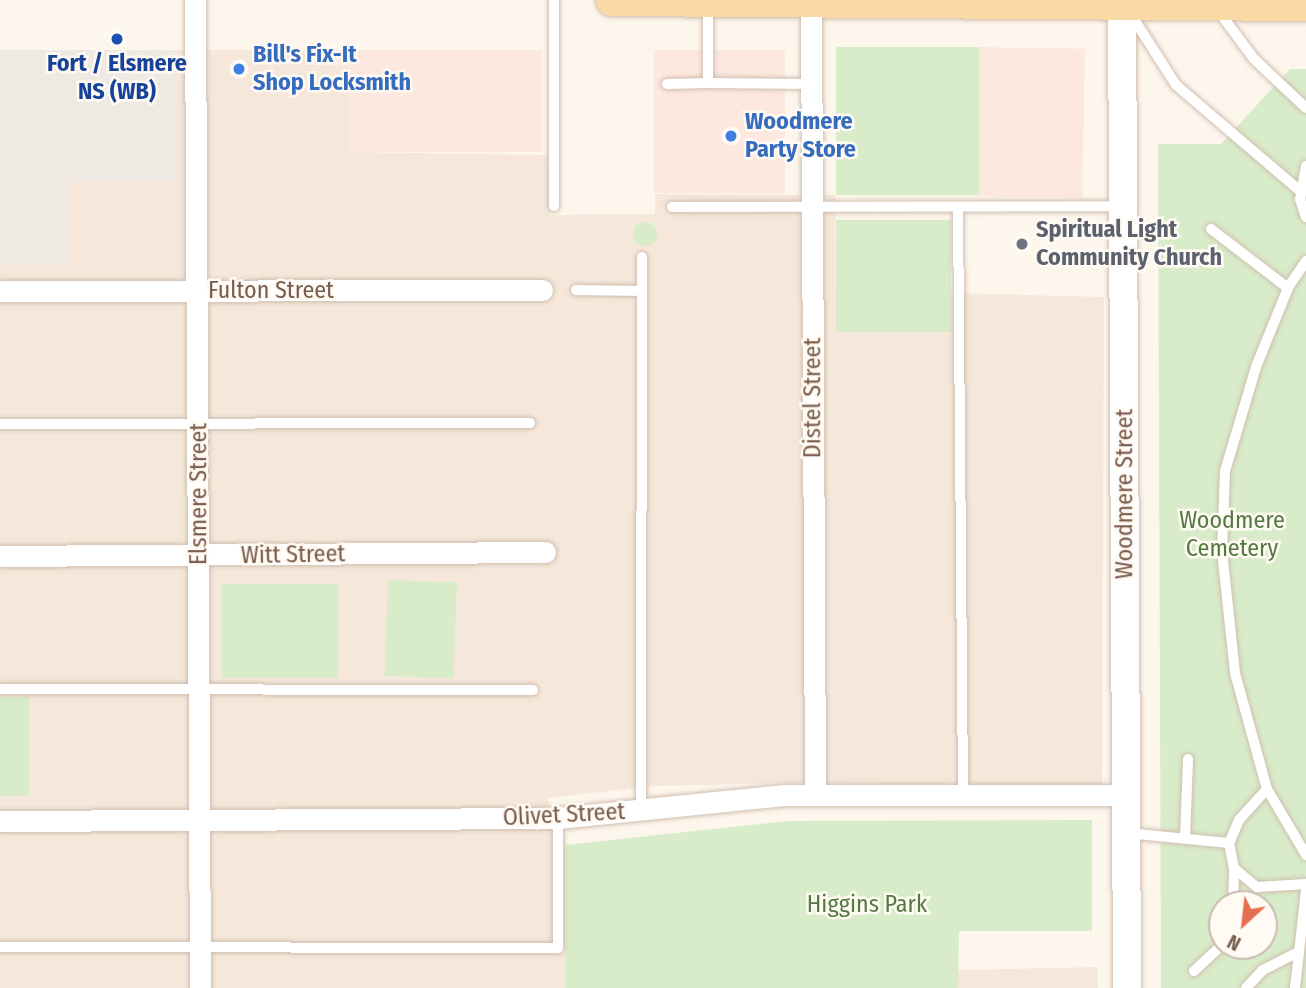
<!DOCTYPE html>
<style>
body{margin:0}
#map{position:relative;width:1306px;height:988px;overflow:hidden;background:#fdf6ec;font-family:"Fira Sans Condensed",sans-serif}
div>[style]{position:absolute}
.residential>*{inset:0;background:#f5e8da}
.commercial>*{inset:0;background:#fde8e0;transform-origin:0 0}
.industrial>*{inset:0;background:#efe9e4}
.green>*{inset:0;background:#d8ecc9;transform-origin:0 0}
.round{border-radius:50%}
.roads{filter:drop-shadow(0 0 2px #d1beb0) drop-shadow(0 0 2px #d1beb0)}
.lane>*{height:10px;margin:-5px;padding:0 5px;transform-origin:5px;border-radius:5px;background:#fff}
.street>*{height:21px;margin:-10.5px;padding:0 10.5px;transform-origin:10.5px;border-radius:10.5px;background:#fff}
.secondary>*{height:28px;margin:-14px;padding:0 14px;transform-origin:14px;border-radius:14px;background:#fff}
.primary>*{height:32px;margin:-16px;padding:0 16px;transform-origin:16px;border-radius:16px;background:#fbd9a5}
.dots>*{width:19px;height:19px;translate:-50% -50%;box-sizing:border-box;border:4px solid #fffaf3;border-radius:50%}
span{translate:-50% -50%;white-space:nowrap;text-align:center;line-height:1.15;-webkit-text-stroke:5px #fffaf3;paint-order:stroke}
.shop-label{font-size:24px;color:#366cbe;font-weight:700}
.left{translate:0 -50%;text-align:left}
.transit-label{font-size:24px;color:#164399;font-weight:700}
.worship-label{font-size:24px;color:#5b616d;font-weight:700}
.street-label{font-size:24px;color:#7a5c4d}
.park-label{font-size:24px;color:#537a41}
.north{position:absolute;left:1208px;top:890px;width:70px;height:70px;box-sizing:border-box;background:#fffaf3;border:2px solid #cabbb1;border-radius:50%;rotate:207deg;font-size:19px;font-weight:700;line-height:28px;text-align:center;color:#7a5c4d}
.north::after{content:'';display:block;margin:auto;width:24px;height:32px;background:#e76f51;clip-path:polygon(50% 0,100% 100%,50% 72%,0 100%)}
</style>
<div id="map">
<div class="residential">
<div style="clip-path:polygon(173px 50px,350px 50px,350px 152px,548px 155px,551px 215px,655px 214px,655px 194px,835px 195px,836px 332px,951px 332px,951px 293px,1104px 297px,1102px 786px,780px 783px,654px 786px,547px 798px,566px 845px,566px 988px,0 988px,0 265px,67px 264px,66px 182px,173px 182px)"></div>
<div style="clip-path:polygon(1097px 967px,1098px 988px,958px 988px,958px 970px)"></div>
</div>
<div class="commercial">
<div style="left:979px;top:47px;width:106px;height:149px;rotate:1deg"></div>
<div style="left:350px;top:50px;width:192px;height:102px"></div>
<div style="left:785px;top:50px;width:143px;height:131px;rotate:90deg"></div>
</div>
<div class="industrial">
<div style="clip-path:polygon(0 50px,173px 50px,173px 182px,67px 182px,67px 265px,0 265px)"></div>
</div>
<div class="green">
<div style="left:836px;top:47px;width:143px;height:148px"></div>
<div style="clip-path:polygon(evenodd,1290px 69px,1306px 69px,1306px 988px,1161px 988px,1158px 144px,1221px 144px,1290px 69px,1222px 904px,1264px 904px,1264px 946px,1222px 946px,1222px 904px)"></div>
<div style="left:836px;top:220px;width:115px;height:112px"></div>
<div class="round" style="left:633px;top:222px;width:24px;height:24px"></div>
<div style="left:388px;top:580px;width:69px;height:96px;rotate:2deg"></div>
<div style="left:222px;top:584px;width:116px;height:94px"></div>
<div style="left:0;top:697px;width:29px;height:99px"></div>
<div style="clip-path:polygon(1092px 820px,1092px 931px,959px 931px,958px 988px,566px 988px,566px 845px,787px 821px)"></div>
</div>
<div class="roads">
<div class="lane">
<div style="left:1217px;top:9px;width:62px;rotate:53.5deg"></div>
<div style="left:1254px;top:59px;width:71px;rotate:43.3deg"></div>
<div style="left:1130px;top:13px;width:85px;rotate:57.4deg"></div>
<div style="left:1176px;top:85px;width:163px;rotate:40.5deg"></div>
<div style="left:708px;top:83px;width:104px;rotate:0.6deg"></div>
<div style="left:667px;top:84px;width:41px;rotate:-1.4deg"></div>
<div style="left:708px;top:83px;width:80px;rotate:-90deg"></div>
<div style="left:1306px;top:166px;width:34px;rotate:100deg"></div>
<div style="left:1300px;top:199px;width:19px;rotate:72deg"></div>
<div style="left:554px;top:206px;width:206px;rotate:-90deg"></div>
<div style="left:672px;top:207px;width:449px;rotate:-0.1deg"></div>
<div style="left:958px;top:207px;width:588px;rotate:89.51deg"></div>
<div style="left:1211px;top:229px;width:97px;rotate:37.5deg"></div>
<div style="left:1306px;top:261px;width:32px;rotate:124deg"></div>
<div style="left:1288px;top:288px;width:85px;rotate:112.1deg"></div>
<div style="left:1256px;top:367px;width:109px;rotate:106.6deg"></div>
<div style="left:1225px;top:471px;width:80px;rotate:92.1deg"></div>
<div style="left:1222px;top:551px;width:123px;rotate:83.9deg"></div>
<div style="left:1235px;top:673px;width:120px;rotate:74.6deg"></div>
<div style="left:1267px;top:789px;width:77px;rotate:59.4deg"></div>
<div style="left:576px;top:290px;width:66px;rotate:0.9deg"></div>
<div style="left:0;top:424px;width:530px;rotate:-0.11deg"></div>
<div style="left:0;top:689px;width:533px;rotate:0.11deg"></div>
<div style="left:1267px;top:789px;width:42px;rotate:132.1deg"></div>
<div style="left:1239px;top:820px;width:25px;rotate:113deg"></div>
<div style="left:1229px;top:843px;width:25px;rotate:79deg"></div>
<div style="left:1234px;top:868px;width:30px;rotate:40deg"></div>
<div style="left:1257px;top:887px;width:49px;rotate:-3.5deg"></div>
<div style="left:641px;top:810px;width:553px;rotate:-89.9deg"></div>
<div style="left:1127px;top:833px;width:102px;rotate:5.6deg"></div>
<div style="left:1185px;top:838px;width:79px;rotate:-87.8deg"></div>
<div style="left:1233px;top:904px;width:36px;rotate:-88deg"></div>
<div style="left:0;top:947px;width:558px;rotate:0.1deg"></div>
<div style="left:558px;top:948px;width:130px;rotate:-90deg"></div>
<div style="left:1194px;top:971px;width:38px;rotate:-43deg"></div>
<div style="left:1246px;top:988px;width:25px;rotate:-47deg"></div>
<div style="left:1263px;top:970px;width:39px;rotate:-27deg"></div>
<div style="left:1295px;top:988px;width:99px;rotate:-83.6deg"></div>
</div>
<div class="street">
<div style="left:195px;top:0;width:988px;rotate:89.71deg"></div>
<div style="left:811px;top:1px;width:794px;rotate:89.71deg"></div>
<div style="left:0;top:291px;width:542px;rotate:-0.11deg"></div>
<div style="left:0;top:556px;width:545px;rotate:-0.42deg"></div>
<div style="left:0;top:821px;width:558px;rotate:-0.31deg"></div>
<div style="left:558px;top:818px;width:227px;rotate:-5.8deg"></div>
<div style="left:784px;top:795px;width:343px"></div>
</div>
<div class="secondary">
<div style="left:1122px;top:0;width:988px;rotate:89.71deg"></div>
</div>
<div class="primary">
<div style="left:612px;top:0;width:694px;rotate:0.41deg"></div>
</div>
</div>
<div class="dots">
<div style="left:117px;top:39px;background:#1a4fb4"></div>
<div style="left:239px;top:69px;background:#3f7fe0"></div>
<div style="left:731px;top:136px;background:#3f7fe0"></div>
<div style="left:1022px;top:244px;background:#6b7280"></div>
</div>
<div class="shop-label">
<span class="left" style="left:253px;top:69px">Bill's Fix-It<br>Shop Locksmith</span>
<span class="left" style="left:745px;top:136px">Woodmere<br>Party Store</span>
</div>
<div class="transit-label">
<span style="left:117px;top:78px">Fort / Elsmere<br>NS (WB)</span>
</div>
<div class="worship-label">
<span class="left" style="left:1036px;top:244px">Spiritual Light<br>Community Church</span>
</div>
<div class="street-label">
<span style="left:271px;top:291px">Fulton Street</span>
<span style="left:813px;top:398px;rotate:-90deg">Distel Street</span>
<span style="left:199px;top:494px;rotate:-90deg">Elsmere Street</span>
<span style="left:1125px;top:494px;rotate:-90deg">Woodmere Street</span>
<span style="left:293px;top:555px;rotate:-1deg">Witt Street</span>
<span style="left:564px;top:815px;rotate:-3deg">Olivet Street</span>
</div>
<div class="park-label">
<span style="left:1232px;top:535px">Woodmere<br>Cemetery</span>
<span style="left:867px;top:905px">Higgins Park</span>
</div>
<div class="north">N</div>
</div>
